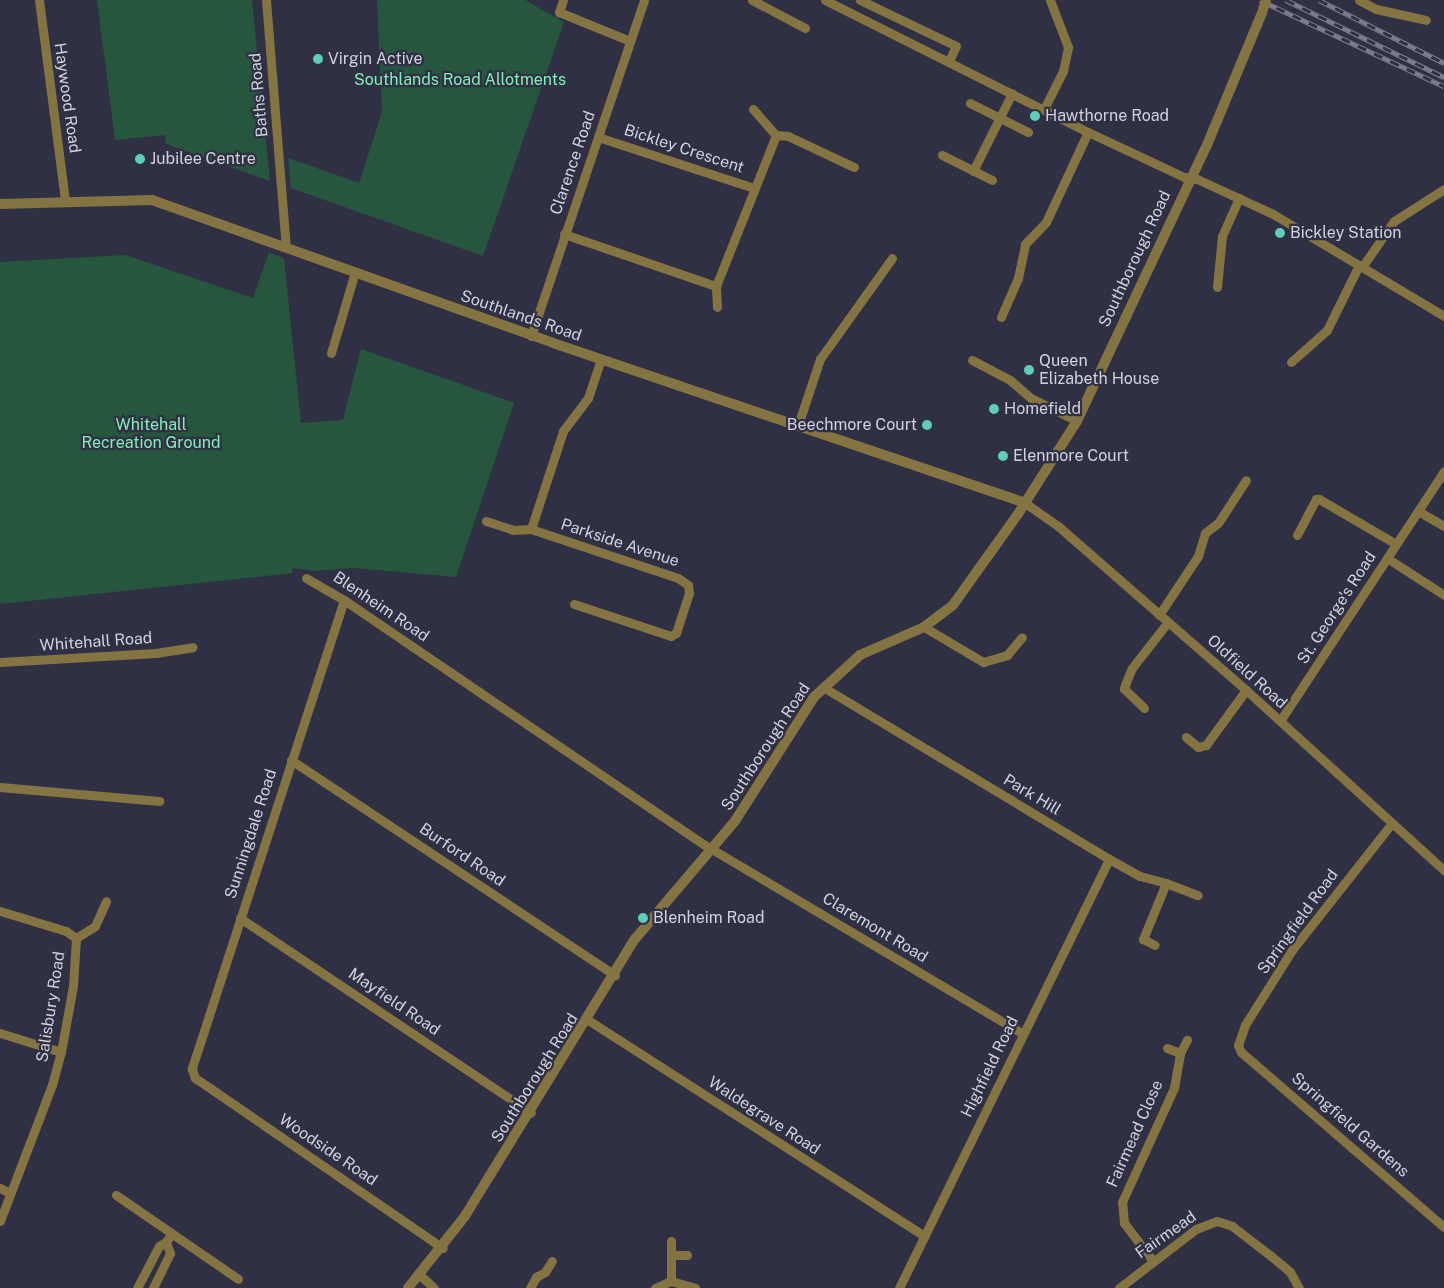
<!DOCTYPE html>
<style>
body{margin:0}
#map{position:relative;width:1444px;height:1288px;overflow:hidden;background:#303044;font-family:"Public Sans",sans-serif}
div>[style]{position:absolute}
.green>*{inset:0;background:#26573e}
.minor>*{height:9px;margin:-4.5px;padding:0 4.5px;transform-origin:4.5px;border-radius:4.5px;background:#837442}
.tertiary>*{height:10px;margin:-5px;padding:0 5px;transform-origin:5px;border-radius:5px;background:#837442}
.rail>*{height:5px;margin-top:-2.5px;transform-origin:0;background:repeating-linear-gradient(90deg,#303044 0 9px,#7e7e8e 0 18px);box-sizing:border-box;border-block:1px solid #7e7e8e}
.tertiary-bridge>*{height:10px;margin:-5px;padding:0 5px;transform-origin:5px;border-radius:5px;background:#837442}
.dots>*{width:14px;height:14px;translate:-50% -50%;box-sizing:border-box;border:2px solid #303044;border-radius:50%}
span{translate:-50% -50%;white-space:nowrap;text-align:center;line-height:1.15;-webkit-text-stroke:4.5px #303044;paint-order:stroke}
.poi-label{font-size:16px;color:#d0d1dd}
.left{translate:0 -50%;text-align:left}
.right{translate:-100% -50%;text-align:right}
.park-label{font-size:16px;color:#81edb5}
.street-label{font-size:16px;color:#d0d1dd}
</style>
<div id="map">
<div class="green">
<div style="clip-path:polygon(97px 0,252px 0,270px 181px,166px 144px,165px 135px,115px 140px)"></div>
<div style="clip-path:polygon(377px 0,525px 0,564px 22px,483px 256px,291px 188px,288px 158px,359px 183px,382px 112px)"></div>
<div style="clip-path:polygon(269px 252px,284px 259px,301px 423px,343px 420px,361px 349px,514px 403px,456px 577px,354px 568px,316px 571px,292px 568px,293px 573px,0 604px,0 262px,125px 255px,253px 298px)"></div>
</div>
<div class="minor">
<div style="left:39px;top:0;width:203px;rotate:82.6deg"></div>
<div style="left:266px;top:0;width:248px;rotate:85.4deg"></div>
<div style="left:563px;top:0;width:13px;rotate:108deg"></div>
<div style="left:559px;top:12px;width:77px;rotate:22.2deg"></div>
<div style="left:752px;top:0;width:60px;rotate:27.8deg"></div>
<div style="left:825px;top:0;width:294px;rotate:26.7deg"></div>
<div style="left:1088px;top:132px;width:106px;rotate:25.1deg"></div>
<div style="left:1184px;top:177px;width:13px;rotate:9deg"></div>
<div style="left:1197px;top:179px;width:84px;rotate:24.7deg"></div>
<div style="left:1273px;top:214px;width:199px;rotate:30.8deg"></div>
<div style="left:860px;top:0;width:106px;rotate:25.6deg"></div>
<div style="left:956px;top:46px;width:17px;rotate:115deg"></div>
<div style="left:1359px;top:0;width:19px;rotate:28deg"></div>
<div style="left:1376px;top:9px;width:51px;rotate:12.4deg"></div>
<div style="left:970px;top:103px;width:65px;rotate:26.6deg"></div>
<div style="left:753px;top:109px;width:35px;rotate:49deg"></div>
<div style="left:1044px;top:109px;width:42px;rotate:-63.4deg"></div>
<div style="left:1063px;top:71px;width:25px;rotate:-78deg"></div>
<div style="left:1068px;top:47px;width:50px;rotate:-111deg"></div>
<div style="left:598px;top:137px;width:164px;rotate:18.1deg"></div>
<div style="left:942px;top:155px;width:56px;rotate:26.6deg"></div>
<div style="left:973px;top:171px;width:87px;rotate:-63.4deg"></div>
<div style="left:564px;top:234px;width:161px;rotate:18.9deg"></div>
<div style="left:1362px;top:267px;width:56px;rotate:-55.2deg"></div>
<div style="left:1394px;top:221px;width:59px;rotate:-32.6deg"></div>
<div style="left:1217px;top:287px;width:51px;rotate:-84.4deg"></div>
<div style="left:1222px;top:236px;width:42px;rotate:-65.9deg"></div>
<div style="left:717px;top:307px;width:21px;rotate:-93deg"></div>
<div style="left:716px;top:286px;width:162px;rotate:-68.3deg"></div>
<div style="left:776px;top:135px;width:12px;rotate:5deg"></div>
<div style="left:788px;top:136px;width:73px;rotate:25.2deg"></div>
<div style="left:1001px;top:317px;width:43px;rotate:-66.4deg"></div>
<div style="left:1018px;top:278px;width:35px;rotate:-78deg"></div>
<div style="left:1025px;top:244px;width:30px;rotate:-46deg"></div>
<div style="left:1046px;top:222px;width:99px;rotate:-65deg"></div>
<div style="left:531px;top:336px;width:354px;rotate:-71.4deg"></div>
<div style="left:331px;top:353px;width:84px;rotate:-73.5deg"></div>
<div style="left:972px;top:360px;width:43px;rotate:27.8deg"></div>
<div style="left:1010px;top:380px;width:28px;rotate:41deg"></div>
<div style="left:1031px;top:398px;width:51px;rotate:26.6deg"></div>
<div style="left:1291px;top:362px;width:48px;rotate:-41.6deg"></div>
<div style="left:1327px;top:330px;width:72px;rotate:-63.8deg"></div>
<div style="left:798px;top:425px;width:70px;rotate:-71.6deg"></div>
<div style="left:820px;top:359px;width:124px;rotate:-54.5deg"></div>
<div style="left:1025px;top:503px;width:40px;rotate:34.9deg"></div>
<div style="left:1058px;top:526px;width:249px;rotate:41.1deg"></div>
<div style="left:1246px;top:690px;width:268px;rotate:42.3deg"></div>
<div style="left:1418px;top:511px;width:30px;rotate:30deg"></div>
<div style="left:486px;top:521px;width:28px;rotate:18deg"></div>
<div style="left:513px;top:530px;width:18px;rotate:-3deg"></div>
<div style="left:1297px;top:535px;width:41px;rotate:-62.2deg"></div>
<div style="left:1316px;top:499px;width:3px"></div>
<div style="left:1319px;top:499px;width:89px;rotate:30.3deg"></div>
<div style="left:1387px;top:558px;width:68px;rotate:33deg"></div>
<div style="left:306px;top:578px;width:44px;rotate:30.1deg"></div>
<div style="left:344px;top:600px;width:436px;rotate:34.2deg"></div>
<div style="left:705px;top:845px;width:370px;rotate:30.7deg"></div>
<div style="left:344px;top:600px;width:493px;rotate:108deg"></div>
<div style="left:192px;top:1069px;width:9px;rotate:72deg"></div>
<div style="left:195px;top:1078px;width:14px;rotate:34deg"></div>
<div style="left:207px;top:1086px;width:286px;rotate:34.5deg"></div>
<div style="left:574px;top:604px;width:102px;rotate:18.3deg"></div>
<div style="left:671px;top:636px;width:6px;rotate:-31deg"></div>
<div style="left:676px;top:633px;width:42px;rotate:-72deg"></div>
<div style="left:689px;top:593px;width:8px;rotate:-97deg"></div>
<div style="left:688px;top:585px;width:12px;rotate:-145deg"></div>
<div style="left:678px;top:578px;width:155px;rotate:-161.6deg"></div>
<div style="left:531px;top:529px;width:103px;rotate:-71.9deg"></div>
<div style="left:563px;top:431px;width:41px;rotate:-52.9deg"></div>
<div style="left:588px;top:398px;width:41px;rotate:-71.6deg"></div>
<div style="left:1159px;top:615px;width:71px;rotate:-56.5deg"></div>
<div style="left:1198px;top:556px;width:24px;rotate:-73deg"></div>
<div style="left:1205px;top:533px;width:16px;rotate:-38deg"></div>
<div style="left:1218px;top:523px;width:51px;rotate:-56.9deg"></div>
<div style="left:924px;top:627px;width:69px;rotate:30.7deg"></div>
<div style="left:983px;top:662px;width:25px;rotate:-16deg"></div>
<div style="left:1007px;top:655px;width:23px;rotate:-50deg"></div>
<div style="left:0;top:662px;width:156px;rotate:-3.3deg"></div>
<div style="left:156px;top:653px;width:37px;rotate:-9deg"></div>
<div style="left:823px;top:687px;width:334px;rotate:31deg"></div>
<div style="left:1109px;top:859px;width:35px;rotate:29deg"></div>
<div style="left:1140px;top:876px;width:27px;rotate:15deg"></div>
<div style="left:1166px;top:883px;width:61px;rotate:112.3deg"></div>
<div style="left:1143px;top:939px;width:13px;rotate:27deg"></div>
<div style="left:1144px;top:708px;width:28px;rotate:-136deg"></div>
<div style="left:1124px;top:689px;width:4px;rotate:-76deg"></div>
<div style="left:1125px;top:685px;width:18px;rotate:-68deg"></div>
<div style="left:1132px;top:668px;width:58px;rotate:-52deg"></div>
<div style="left:1280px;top:721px;width:299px;rotate:-56.7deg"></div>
<div style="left:1186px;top:737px;width:16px;rotate:40deg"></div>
<div style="left:1198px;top:747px;width:8px;rotate:-14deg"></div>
<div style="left:1206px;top:745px;width:68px;rotate:-54deg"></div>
<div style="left:291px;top:760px;width:389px;rotate:33.6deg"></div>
<div style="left:0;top:787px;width:160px;rotate:5deg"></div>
<div style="left:1392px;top:823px;width:162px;rotate:128.2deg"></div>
<div style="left:1292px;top:950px;width:89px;rotate:122.1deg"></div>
<div style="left:1245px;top:1025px;width:21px;rotate:109deg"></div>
<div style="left:1238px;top:1045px;width:8px;rotate:67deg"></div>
<div style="left:1241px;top:1052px;width:268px;rotate:40.8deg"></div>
<div style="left:1166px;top:883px;width:34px;rotate:21deg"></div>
<div style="left:0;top:911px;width:69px;rotate:16.9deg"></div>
<div style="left:66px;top:931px;width:12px;rotate:35deg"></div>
<div style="left:240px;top:918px;width:350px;rotate:33.8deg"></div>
<div style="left:76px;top:938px;width:22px;rotate:-32deg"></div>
<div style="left:95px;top:926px;width:27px;rotate:-66deg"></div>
<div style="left:588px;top:1020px;width:400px;rotate:32.7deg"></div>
<div style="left:0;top:1033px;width:64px;rotate:17.3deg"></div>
<div style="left:1167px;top:1048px;width:14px;rotate:21deg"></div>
<div style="left:0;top:1188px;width:11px;rotate:27deg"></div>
<div style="left:116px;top:1195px;width:148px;rotate:34.5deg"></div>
<div style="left:0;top:1221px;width:146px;rotate:-69.1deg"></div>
<div style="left:52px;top:1085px;width:34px;rotate:-75deg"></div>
<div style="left:61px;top:1052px;width:67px;rotate:-79.7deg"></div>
<div style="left:73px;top:986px;width:48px;rotate:-86.4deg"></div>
<div style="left:671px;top:1255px;width:16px"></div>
<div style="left:1153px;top:1261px;width:48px;rotate:-127.3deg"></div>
<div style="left:1124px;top:1223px;width:21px;rotate:-95deg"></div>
<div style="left:1122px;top:1202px;width:125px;rotate:-65.5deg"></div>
<div style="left:1174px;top:1088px;width:36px;rotate:-80deg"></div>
<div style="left:1180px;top:1053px;width:15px;rotate:-62deg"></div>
<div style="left:420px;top:1275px;width:19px;rotate:43deg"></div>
<div style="left:671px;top:1281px;width:40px;rotate:-90deg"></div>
<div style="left:137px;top:1288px;width:47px;rotate:-62.4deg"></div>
<div style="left:159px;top:1246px;width:8px;rotate:-30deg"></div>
<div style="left:166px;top:1242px;width:9px;rotate:-58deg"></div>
<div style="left:153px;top:1288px;width:39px;rotate:-64deg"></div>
<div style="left:170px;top:1253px;width:12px;rotate:-110deg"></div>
<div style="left:530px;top:1288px;width:13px;rotate:-61deg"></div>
<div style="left:536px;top:1277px;width:10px;rotate:-29deg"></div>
<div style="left:545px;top:1272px;width:13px;rotate:-58deg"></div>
<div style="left:655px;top:1288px;width:17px;rotate:-24deg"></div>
<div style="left:671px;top:1281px;width:25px;rotate:16deg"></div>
<div style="left:899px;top:1288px;width:478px;rotate:-63.9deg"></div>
<div style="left:1119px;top:1288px;width:97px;rotate:-37.5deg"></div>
<div style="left:1196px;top:1229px;width:22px;rotate:-21deg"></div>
<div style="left:1217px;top:1221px;width:16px;rotate:18deg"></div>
<div style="left:1232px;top:1226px;width:49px;rotate:37.6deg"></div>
<div style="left:1271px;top:1256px;width:25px;rotate:40deg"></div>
<div style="left:1290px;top:1272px;width:18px;rotate:61deg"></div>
</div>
<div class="tertiary">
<div style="left:0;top:204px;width:152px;rotate:-1.5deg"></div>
<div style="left:152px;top:200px;width:426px;rotate:19.6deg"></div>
<div style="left:553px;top:343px;width:498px;rotate:18.7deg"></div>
<div style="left:408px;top:1288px;width:92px;rotate:-51.6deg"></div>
<div style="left:465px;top:1216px;width:325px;rotate:-58.5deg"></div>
<div style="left:635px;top:939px;width:155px;rotate:-49.7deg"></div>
<div style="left:735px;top:821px;width:147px;rotate:-57.5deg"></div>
<div style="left:814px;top:697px;width:62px;rotate:-42.4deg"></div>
<div style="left:860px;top:655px;width:70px;rotate:-23.6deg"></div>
<div style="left:924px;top:627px;width:36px;rotate:-37deg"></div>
<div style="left:953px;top:605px;width:112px;rotate:-54.5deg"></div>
<div style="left:1018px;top:514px;width:110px;rotate:-57.6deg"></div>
<div style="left:1077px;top:421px;width:305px;rotate:-64.8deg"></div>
<div style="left:1207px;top:145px;width:143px;rotate:-67.4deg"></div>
</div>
<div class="rail">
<div style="left:1260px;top:0;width:203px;rotate:25.1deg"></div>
<div style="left:1286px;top:0;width:176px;rotate:26deg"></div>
<div style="left:1319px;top:0;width:140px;rotate:26.7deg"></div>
</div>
<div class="tertiary-bridge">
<div style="left:1262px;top:13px;width:14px;rotate:-73deg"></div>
</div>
<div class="dots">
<div style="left:318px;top:59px;background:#5cceba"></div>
<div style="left:1035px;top:116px;background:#5cceba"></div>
<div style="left:140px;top:159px;background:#5cceba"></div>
<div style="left:1280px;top:233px;background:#5cceba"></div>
<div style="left:1029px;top:370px;background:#5cceba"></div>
<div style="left:994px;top:409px;background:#5cceba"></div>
<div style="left:927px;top:425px;background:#5cceba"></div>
<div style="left:1003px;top:456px;background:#5cceba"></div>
<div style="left:643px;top:918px;background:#5cceba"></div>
</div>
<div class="poi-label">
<span class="left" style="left:328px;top:59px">Virgin Active</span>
<span class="left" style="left:1045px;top:116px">Hawthorne Road</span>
<span class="left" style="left:150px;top:159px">Jubilee Centre</span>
<span class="left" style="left:1290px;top:233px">Bickley Station</span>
<span class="left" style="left:1039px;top:370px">Queen<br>Elizabeth House</span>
<span class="left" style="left:1004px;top:409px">Homefield</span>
<span class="right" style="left:917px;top:425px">Beechmore Court</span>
<span class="left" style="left:1013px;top:456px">Elenmore Court</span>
<span class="left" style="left:653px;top:918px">Blenheim Road</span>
</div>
<div class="park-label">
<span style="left:460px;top:80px">Southlands Road Allotments</span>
<span style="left:151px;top:434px">Whitehall<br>Recreation Ground</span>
</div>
<div class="street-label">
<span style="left:259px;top:95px;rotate:-95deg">Baths Road</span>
<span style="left:67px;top:98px;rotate:82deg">Haywood Road</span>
<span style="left:684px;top:149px;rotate:18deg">Bickley Crescent</span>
<span style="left:573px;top:163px;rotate:-71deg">Clarence Road</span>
<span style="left:1135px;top:259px;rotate:-65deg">Southborough Road</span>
<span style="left:521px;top:316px;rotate:19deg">Southlands Road</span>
<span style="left:620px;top:543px;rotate:18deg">Parkside Avenue</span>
<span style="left:381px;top:607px;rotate:34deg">Blenheim Road</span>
<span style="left:1337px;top:608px;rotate:-57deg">St. George's Road</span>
<span style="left:96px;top:642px;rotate:-4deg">Whitehall Road</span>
<span style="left:1247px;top:672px;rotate:42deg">Oldfield Road</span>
<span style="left:766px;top:747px;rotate:-57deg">Southborough Road</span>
<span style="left:1032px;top:795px;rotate:31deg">Park Hill</span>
<span style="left:251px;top:834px;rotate:-72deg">Sunningdale Road</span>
<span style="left:462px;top:855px;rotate:34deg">Burford Road</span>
<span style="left:1298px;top:922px;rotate:-54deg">Springfield Road</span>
<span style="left:875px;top:928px;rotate:31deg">Claremont Road</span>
<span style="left:394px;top:1002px;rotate:34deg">Mayfield Road</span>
<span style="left:51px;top:1007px;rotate:-81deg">Salisbury Road</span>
<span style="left:990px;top:1067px;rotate:-64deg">Highfield Road</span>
<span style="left:535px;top:1078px;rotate:-58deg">Southborough Road</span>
<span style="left:764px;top:1116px;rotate:33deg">Waldegrave Road</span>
<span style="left:1350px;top:1125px;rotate:41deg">Springfield Gardens</span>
<span style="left:1135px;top:1134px;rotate:-66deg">Fairmead Close</span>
<span style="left:328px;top:1150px;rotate:34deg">Woodside Road</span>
<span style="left:1166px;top:1235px;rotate:-35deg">Fairmead</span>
</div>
</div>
